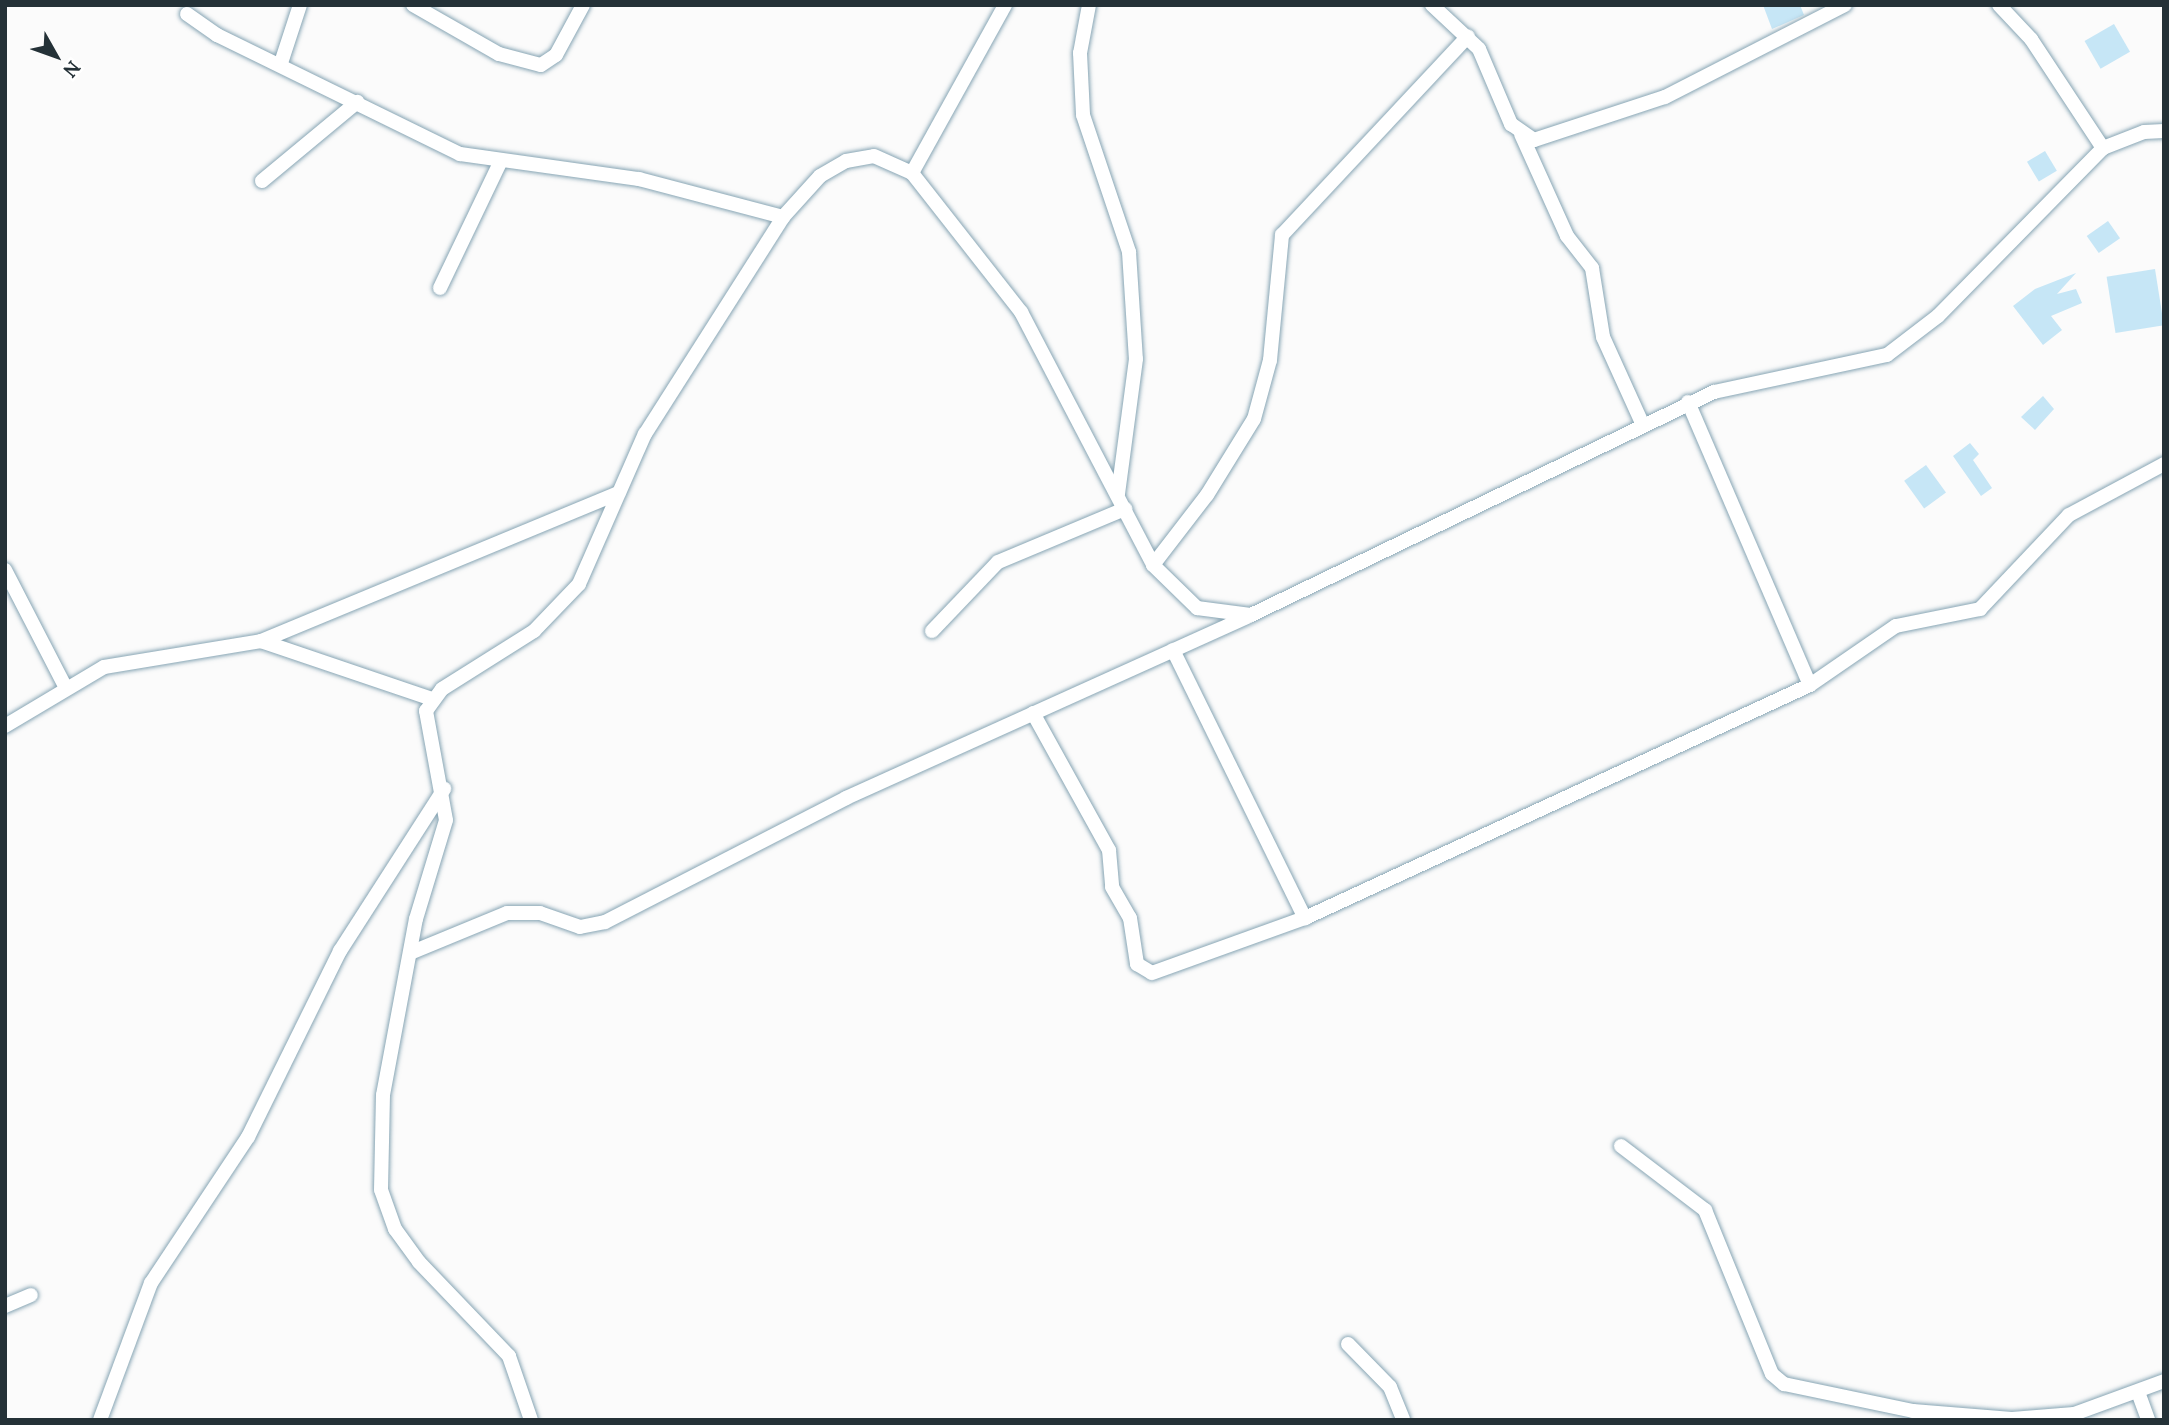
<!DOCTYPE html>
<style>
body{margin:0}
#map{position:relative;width:2169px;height:1425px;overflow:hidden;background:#fbfbfb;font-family:Lora,serif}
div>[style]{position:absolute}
.building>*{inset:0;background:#c6e6f6;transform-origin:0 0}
.roads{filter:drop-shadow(0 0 2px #87a5b4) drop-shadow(0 0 2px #87a5b4)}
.minor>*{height:14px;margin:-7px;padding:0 7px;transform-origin:7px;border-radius:7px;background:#fff}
span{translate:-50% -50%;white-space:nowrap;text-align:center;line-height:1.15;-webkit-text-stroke:7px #fff;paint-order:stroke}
.frame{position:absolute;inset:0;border:7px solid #243137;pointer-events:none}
.north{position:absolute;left:21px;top:21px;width:70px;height:70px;-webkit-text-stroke:5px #fff;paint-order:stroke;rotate:130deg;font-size:19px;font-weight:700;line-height:28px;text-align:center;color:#243137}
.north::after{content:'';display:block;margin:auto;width:24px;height:32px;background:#243137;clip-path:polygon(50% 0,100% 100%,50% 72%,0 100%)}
</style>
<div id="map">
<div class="building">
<div style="clip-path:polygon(1763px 5px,1800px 5px,1804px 15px,1772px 29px)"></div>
<div style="left:2114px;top:24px;width:32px;height:34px;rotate:60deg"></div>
<div style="left:2045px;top:151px;width:23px;height:21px;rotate:59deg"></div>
<div style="left:2108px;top:221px;width:21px;height:26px;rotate:55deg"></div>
<div style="left:2155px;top:269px;width:57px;height:49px;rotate:81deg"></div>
<div style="clip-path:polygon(2076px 273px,2057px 294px,2076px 289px,2082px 303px,2051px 316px,2062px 330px,2043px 345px,2013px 306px,2035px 289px)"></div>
<div style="clip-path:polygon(2043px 396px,2054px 409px,2035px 430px,2021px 417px)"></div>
<div style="clip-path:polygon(1970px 443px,1979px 454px,1973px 460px,1992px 488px,1981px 496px,1953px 456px)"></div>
<div style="left:1926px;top:465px;width:34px;height:27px;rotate:54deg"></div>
</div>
<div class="roads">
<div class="minor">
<div style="left:413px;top:5px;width:99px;rotate:29.7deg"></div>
<div style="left:499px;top:54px;width:43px;rotate:14.7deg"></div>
<div style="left:541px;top:65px;width:18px;rotate:-34deg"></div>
<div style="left:556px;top:55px;width:57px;rotate:-61.6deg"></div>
<div style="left:1089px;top:5px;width:49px;rotate:100.6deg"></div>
<div style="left:1080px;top:53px;width:62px;rotate:87.2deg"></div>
<div style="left:1083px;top:115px;width:145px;rotate:71.4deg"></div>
<div style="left:1129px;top:252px;width:107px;rotate:86.3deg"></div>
<div style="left:1136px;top:359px;width:136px;rotate:97.6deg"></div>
<div style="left:1432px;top:5px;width:64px;rotate:43.1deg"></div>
<div style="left:1479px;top:49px;width:82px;rotate:66.9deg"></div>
<div style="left:1511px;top:124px;width:28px;rotate:35deg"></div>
<div style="left:1534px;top:140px;width:138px;rotate:-18.2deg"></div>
<div style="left:1665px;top:97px;width:202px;rotate:-27.1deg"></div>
<div style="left:1999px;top:5px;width:47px;rotate:46.7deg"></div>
<div style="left:2031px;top:39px;width:131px;rotate:56.6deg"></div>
<div style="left:187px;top:14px;width:37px;rotate:35deg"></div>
<div style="left:217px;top:35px;width:271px;rotate:26.1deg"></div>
<div style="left:460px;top:154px;width:181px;rotate:8deg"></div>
<div style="left:639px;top:179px;width:149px;rotate:14.8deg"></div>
<div style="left:281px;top:63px;width:61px;rotate:-71.9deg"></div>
<div style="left:1521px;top:134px;width:112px;rotate:65.7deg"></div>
<div style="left:1567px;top:236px;width:41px;rotate:52deg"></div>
<div style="left:1592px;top:268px;width:70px;rotate:80.9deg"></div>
<div style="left:1603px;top:337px;width:97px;rotate:65.6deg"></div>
<div style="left:912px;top:173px;width:192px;rotate:-61deg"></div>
<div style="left:262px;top:181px;width:124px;rotate:-39.7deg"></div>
<div style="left:440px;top:288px;width:139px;rotate:-64.4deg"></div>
<div style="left:1688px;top:402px;width:308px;rotate:66.7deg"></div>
<div style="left:1153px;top:565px;width:88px;rotate:-52.4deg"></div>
<div style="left:1207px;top:495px;width:89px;rotate:-58.3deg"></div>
<div style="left:1254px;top:419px;width:61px;rotate:-74.8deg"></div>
<div style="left:1270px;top:360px;width:126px;rotate:-84.5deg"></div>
<div style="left:1282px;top:235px;width:272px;rotate:-46.9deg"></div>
<div style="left:5px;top:570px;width:131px;rotate:62.7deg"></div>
<div style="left:932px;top:631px;width:95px;rotate:-46.3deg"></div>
<div style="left:998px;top:562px;width:138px;rotate:-22.7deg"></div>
<div style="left:261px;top:641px;width:181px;rotate:18.7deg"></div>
<div style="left:1173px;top:650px;width:299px;rotate:63.8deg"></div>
<div style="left:1033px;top:713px;width:157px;rotate:61deg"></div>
<div style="left:1109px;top:850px;width:37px;rotate:85deg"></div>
<div style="left:1112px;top:887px;width:36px;rotate:60deg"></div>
<div style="left:1130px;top:918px;width:47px;rotate:81.3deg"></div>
<div style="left:1137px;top:964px;width:17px;rotate:31deg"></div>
<div style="left:1152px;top:973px;width:163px;rotate:-19.8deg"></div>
<div style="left:1305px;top:918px;width:556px;rotate:-24.77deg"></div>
<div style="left:1810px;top:685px;width:104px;rotate:-34.5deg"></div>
<div style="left:1896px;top:626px;width:86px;rotate:-11.4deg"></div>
<div style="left:1980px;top:609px;width:129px;rotate:-46.6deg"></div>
<div style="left:2069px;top:515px;width:108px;rotate:-28.2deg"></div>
<div style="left:5px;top:726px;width:115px;rotate:-30.8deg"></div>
<div style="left:104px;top:667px;width:159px;rotate:-9.4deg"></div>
<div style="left:261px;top:641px;width:387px;rotate:-22.5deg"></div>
<div style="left:410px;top:953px;width:105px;rotate:-22.4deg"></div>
<div style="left:507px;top:913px;width:33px"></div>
<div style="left:540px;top:913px;width:42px;rotate:19.3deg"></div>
<div style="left:580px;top:927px;width:25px;rotate:-11deg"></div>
<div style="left:605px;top:922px;width:271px;rotate:-27.2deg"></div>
<div style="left:846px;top:798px;width:440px;rotate:-24.3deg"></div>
<div style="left:1621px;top:1146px;width:106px;rotate:37.3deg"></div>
<div style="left:1705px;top:1210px;width:177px;rotate:67.8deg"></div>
<div style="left:1772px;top:1374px;width:16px;rotate:40deg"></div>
<div style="left:1784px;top:1384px;width:132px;rotate:11.8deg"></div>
<div style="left:1913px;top:1411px;width:99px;rotate:4.6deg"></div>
<div style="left:2012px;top:1419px;width:62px;rotate:-4.6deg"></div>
<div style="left:2074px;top:1414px;width:96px;rotate:-20.1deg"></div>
<div style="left:5px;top:1306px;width:28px;rotate:-23deg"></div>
<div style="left:1348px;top:1344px;width:60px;rotate:45.7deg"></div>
<div style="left:1390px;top:1387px;width:35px;rotate:68deg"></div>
<div style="left:2138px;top:1392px;width:30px;rotate:70deg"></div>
<div style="left:100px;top:1420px;width:146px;rotate:-69.6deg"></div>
<div style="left:151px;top:1283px;width:175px;rotate:-56.4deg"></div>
<div style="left:248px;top:1137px;width:208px;rotate:-63.7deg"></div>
<div style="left:340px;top:951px;width:193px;rotate:-57.3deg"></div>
<div style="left:531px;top:1420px;width:68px;rotate:-109deg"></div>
<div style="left:509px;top:1356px;width:130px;rotate:-133.8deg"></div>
<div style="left:419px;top:1262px;width:41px;rotate:-126deg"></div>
<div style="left:395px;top:1229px;width:41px;rotate:-109.7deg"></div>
<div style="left:381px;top:1190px;width:95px;rotate:-88.8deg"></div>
<div style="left:383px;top:1095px;width:179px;rotate:-79.4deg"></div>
<div style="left:416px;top:919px;width:103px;rotate:-73.1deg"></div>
<div style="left:446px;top:820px;width:111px;rotate:-100.4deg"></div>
<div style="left:426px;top:711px;width:27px;rotate:-54deg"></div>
<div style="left:442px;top:689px;width:109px;rotate:-32.2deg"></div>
<div style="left:534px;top:631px;width:65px;rotate:-46.2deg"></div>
<div style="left:579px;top:584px;width:164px;rotate:-66.3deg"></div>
<div style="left:645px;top:434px;width:257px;rotate:-57.5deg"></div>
<div style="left:783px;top:217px;width:55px;rotate:-47.9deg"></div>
<div style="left:820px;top:176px;width:30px;rotate:-30deg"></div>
<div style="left:846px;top:161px;width:28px;rotate:-10deg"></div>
<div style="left:874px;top:156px;width:42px;rotate:24.1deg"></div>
<div style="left:912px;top:173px;width:177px;rotate:51.9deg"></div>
<div style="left:1021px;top:312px;width:285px;rotate:62.4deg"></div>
<div style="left:1153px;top:565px;width:62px;rotate:44.3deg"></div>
<div style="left:1197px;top:608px;width:54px;rotate:7.4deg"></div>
<div style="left:1251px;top:615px;width:514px;rotate:-25.72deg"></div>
<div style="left:1714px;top:392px;width:177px;rotate:-12.1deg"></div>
<div style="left:1887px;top:355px;width:64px;rotate:-37.4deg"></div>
<div style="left:1938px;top:316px;width:235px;rotate:-45.5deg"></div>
<div style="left:2103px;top:148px;width:44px;rotate:-21.3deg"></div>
<div style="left:2144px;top:132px;width:20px;rotate:-3deg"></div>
</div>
</div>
<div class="frame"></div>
<div class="north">N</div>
</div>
